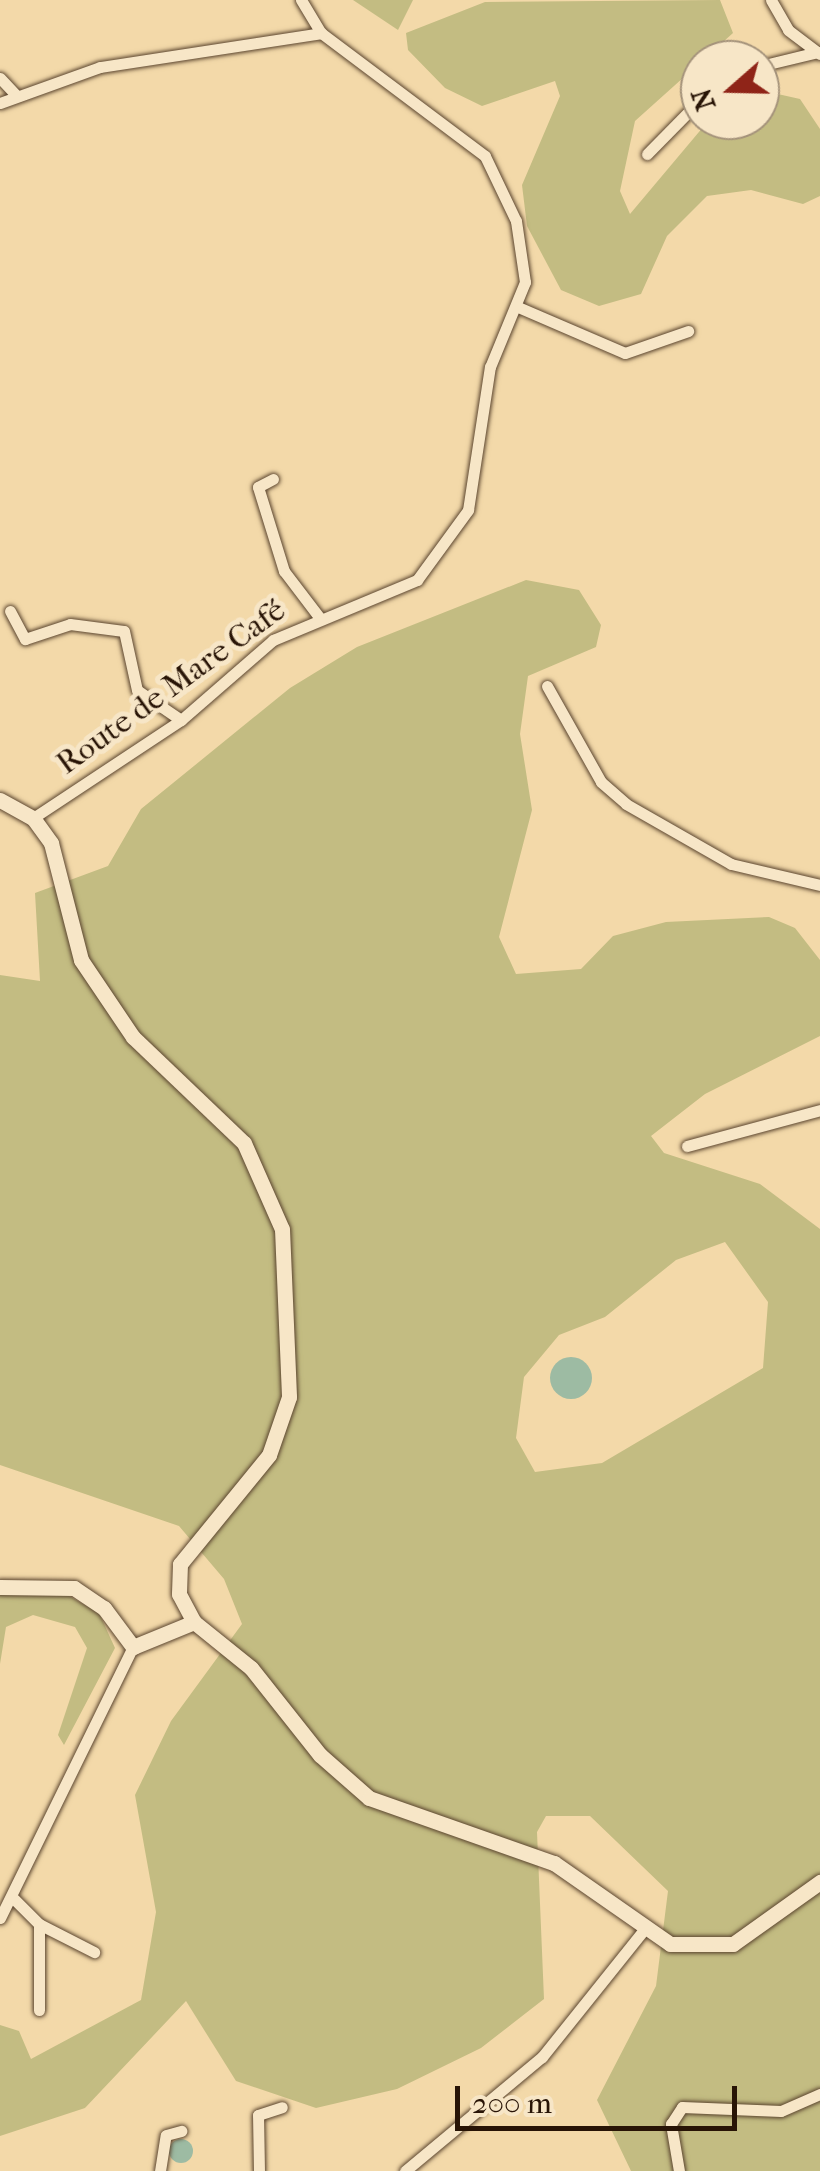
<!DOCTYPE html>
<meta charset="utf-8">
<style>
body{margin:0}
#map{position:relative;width:820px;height:2171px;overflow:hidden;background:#f3d9a9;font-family:"IM FELL French Canon",serif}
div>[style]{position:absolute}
.green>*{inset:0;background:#c3bc82}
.water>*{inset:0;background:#9dbba3}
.round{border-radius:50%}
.roads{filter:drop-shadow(0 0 2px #5b452f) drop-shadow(0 0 2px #5b452f)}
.street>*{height:11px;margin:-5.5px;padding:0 5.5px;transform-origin:5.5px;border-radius:5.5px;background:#f7e6c7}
.secondary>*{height:15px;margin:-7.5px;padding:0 7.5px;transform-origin:7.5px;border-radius:7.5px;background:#f7e6c7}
span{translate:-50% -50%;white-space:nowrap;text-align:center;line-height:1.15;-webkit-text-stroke:10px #f7e6c7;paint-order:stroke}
.street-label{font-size:32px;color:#281406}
.north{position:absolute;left:680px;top:40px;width:100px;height:100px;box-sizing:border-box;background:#f7e6c7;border:2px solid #a4927a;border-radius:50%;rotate:250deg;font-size:28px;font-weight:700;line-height:40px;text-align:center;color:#281406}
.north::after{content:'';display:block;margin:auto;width:35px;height:45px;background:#8f2418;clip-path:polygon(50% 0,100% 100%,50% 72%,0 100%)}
.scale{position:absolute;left:455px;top:2086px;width:282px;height:45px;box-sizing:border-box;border:5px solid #281406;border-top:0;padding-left:12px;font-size:30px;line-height:35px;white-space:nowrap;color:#281406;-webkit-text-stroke:8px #f7e6c7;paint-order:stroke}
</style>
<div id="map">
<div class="green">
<div style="clip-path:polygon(353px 0,413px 0,398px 30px)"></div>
<div style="clip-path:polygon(720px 0,733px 33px,635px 121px,620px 191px,630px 214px,709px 120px,760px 120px,760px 90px,800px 99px,820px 129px,820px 196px,803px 204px,751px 190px,707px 196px,667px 236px,641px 294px,599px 306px,561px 290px,527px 226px,522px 185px,560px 96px,555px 81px,482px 106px,445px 88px,408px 50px,406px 33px,485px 2px)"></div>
<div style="clip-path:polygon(evenodd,526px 580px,579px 590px,601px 625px,596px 647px,528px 676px,520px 734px,532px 810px,499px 937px,516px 974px,581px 969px,613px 936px,666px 922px,769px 917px,795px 928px,820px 960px,820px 1036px,705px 1094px,651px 1136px,664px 1153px,760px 1184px,820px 1229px,820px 2171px,631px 2171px,597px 2100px,656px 1986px,668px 1891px,590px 1816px,546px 1816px,537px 1832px,544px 1999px,481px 2048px,397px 2089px,316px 2108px,236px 2081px,186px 2001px,85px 2108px,0 2136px,0 2025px,19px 2031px,31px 2059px,141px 2000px,156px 1912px,135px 1795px,171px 1721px,242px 1624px,224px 1579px,179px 1526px,0 1465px,0 975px,40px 981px,35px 893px,108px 866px,141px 809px,290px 688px,357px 647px,526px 580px,725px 1242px,768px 1302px,763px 1368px,602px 1463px,535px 1472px,516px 1438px,524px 1377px,559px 1335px,605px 1317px,676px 1260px,725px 1242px)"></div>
<div style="clip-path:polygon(53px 1587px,99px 1613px,115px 1648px,64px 1745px,58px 1735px,87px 1648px,75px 1627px,33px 1615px,6px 1627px,0 1664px,0 1592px)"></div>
</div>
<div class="water">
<div class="round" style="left:550px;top:1357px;width:42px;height:42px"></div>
<div class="round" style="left:169px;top:2139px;width:24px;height:24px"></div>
</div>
<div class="roads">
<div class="street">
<div style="left:771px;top:0;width:34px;rotate:60deg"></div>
<div style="left:788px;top:30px;width:40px;rotate:37deg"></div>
<div style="left:760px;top:66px;width:60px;rotate:-13.6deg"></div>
<div style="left:0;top:78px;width:22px;rotate:47deg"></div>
<div style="left:0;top:103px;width:106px;rotate:-19.8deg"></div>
<div style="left:100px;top:67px;width:224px;rotate:-8.7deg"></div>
<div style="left:647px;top:154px;width:76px;rotate:-45.5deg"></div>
<div style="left:518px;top:307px;width:116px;rotate:23.3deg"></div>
<div style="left:625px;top:353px;width:67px;rotate:-19.2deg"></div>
<div style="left:273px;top:479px;width:17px;rotate:152deg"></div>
<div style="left:258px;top:487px;width:88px;rotate:72.8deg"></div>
<div style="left:284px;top:571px;width:58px;rotate:52.7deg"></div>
<div style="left:10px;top:611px;width:32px;rotate:62deg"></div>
<div style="left:25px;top:639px;width:47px;rotate:-18.4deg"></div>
<div style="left:70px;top:624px;width:54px;rotate:7.4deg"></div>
<div style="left:124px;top:631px;width:60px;rotate:77.6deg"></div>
<div style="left:137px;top:690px;width:53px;rotate:34.3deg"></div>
<div style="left:547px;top:686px;width:110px;rotate:60.6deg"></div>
<div style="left:601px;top:782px;width:33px;rotate:41deg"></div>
<div style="left:626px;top:804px;width:121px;rotate:29.7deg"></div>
<div style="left:731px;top:864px;width:91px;rotate:13.3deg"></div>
<div style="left:33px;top:818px;width:178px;rotate:-33.5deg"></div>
<div style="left:181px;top:720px;width:122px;rotate:-41deg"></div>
<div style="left:273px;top:640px;width:156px;rotate:-22.6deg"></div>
<div style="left:417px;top:580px;width:87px;rotate:-53.9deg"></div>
<div style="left:468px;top:510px;width:145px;rotate:-81.3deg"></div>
<div style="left:490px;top:367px;width:92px;rotate:-67.6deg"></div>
<div style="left:525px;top:282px;width:62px;rotate:-98.4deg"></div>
<div style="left:516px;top:221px;width:72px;rotate:-115.5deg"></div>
<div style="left:485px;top:156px;width:205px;rotate:-143.1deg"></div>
<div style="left:321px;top:33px;width:39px;rotate:-121deg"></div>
<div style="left:687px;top:1146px;width:138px;rotate:-15.1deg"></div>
<div style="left:14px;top:1899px;width:35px;rotate:45deg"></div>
<div style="left:39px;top:1924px;width:86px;rotate:90deg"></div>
<div style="left:0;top:1918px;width:302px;rotate:-63.9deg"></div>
<div style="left:39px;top:1924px;width:62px;rotate:27deg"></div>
<div style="left:160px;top:2171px;width:36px;rotate:-81deg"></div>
<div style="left:166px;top:2135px;width:16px;rotate:-15deg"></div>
<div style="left:259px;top:2171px;width:56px;rotate:-91deg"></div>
<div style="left:258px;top:2115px;width:25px;rotate:-18deg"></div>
<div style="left:405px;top:2171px;width:178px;rotate:-39.8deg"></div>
<div style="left:542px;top:2057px;width:161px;rotate:-51.3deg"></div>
<div style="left:679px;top:2171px;width:48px;rotate:-99.7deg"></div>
<div style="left:671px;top:2124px;width:20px;rotate:-57deg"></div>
<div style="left:682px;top:2107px;width:99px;rotate:2.3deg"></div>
<div style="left:781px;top:2111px;width:43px;rotate:-23.6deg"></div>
</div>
<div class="secondary">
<div style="left:0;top:800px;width:38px;rotate:29deg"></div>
<div style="left:33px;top:818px;width:31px;rotate:54deg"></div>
<div style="left:51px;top:843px;width:121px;rotate:75.6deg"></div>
<div style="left:81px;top:960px;width:93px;rotate:56deg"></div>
<div style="left:133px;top:1037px;width:153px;rotate:43.7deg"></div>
<div style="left:244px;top:1143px;width:94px;rotate:66.2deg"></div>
<div style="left:282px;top:1229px;width:168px;rotate:87.6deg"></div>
<div style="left:289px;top:1397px;width:61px;rotate:109deg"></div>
<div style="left:269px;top:1455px;width:141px;rotate:129.2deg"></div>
<div style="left:180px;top:1564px;width:30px;rotate:92deg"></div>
<div style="left:179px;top:1594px;width:32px;rotate:62deg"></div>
<div style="left:194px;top:1622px;width:73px;rotate:38.9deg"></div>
<div style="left:251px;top:1668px;width:111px;rotate:51.6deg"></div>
<div style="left:320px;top:1755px;width:65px;rotate:41.3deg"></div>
<div style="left:369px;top:1798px;width:196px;rotate:19.4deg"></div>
<div style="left:554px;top:1863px;width:141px;rotate:34.9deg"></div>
<div style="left:670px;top:1944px;width:63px"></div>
<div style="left:733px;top:1944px;width:107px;rotate:-35.5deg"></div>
<div style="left:0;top:1587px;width:74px;rotate:0.8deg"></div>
<div style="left:74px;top:1588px;width:36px;rotate:34deg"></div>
<div style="left:104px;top:1608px;width:49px;rotate:53.4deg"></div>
<div style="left:133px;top:1647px;width:66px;rotate:-22.3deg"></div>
</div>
</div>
<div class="street-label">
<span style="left:171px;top:687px;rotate:-36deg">Route de Mare Café</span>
</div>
<div class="north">N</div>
<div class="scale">200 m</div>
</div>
